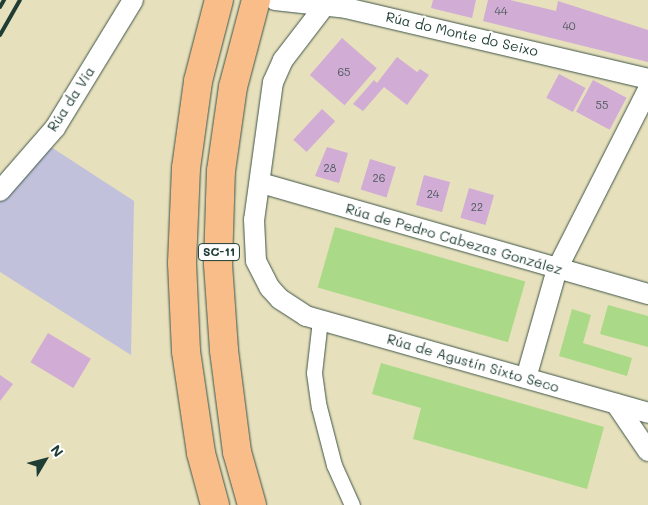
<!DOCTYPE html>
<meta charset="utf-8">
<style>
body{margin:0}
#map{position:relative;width:648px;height:505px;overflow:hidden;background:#e7e0bc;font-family:Mali,sans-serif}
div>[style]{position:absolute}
.industrial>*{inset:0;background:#c2c1dc}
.green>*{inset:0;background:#aada87;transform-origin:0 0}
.building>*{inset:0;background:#d1acd5;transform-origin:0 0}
.roads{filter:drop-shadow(0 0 1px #3d5548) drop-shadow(0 0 1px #3d5548)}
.pedestrian>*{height:15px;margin:-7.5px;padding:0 7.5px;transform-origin:7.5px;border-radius:7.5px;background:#fff}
.minor>*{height:20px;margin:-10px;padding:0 10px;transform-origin:10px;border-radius:10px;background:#fff}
.trunk>*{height:28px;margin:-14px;padding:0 14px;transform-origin:14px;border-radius:14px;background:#f8bd89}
.rail>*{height:4px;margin:-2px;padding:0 2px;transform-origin:2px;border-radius:2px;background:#1f3d34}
span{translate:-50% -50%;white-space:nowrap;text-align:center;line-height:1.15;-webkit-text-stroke:4.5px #fff;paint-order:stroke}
.number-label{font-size:11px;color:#4c595c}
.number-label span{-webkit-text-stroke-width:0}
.shield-label span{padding:1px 4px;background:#fff;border:1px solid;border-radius:4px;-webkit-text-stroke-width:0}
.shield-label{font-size:12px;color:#1f3d34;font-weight:700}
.street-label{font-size:14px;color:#1f3d34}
.north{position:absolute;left:20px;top:435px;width:50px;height:50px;-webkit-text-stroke:4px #fff;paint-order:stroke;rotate:53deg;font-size:14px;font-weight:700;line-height:20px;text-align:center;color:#1f3d34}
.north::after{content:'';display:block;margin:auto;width:18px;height:22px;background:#1f3d34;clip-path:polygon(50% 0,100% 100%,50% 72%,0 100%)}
</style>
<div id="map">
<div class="industrial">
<div style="clip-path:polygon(51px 147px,134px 201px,131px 355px,0 272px,0 199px)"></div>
</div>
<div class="green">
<div style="left:335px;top:227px;width:198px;height:63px;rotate:16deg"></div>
<div style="clip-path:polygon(608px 305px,648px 316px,648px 347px,600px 334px)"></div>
<div style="clip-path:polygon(572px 309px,591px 315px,583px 343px,632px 358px,627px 376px,559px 356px)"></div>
<div style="clip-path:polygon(381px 363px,604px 427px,587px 489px,413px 439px,421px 408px,372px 394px)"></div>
</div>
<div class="building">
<div style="clip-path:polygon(433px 0,476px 0,472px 18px,431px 8px)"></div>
<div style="clip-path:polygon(488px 0,510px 0,556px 11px,558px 1px,648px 30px,648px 62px,483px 21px)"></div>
<div style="left:342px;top:38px;width:46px;height:49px;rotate:41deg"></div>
<div style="clip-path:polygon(397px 57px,417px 72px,420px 69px,429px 75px,407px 105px,384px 87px,363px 111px,353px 104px,374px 80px,377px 83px)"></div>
<div style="left:559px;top:74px;width:30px;height:27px;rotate:28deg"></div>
<div style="left:593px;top:80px;width:38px;height:36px;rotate:28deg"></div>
<div style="left:322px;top:109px;width:18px;height:42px;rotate:43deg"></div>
<div style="clip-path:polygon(327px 147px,348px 153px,339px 183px,315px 176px)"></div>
<div style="left:370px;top:159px;width:27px;height:32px;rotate:17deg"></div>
<div style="left:424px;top:175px;width:27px;height:31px;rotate:15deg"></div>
<div style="left:469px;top:188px;width:26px;height:31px;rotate:16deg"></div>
<div style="left:48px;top:333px;width:50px;height:34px;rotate:31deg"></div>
<div style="clip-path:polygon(0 375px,13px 384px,0 401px)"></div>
</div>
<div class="roads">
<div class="pedestrian">
<div style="left:320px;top:320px;width:53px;rotate:96.5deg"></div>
<div style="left:314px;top:373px;width:34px;rotate:82deg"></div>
<div style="left:319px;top:407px;width:60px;rotate:75.5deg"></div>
<div style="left:334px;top:465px;width:44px;rotate:65.8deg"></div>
</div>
<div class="minor">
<div style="left:275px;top:0;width:71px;rotate:6.4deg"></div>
<div style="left:346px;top:8px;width:310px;rotate:13.2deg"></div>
<div style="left:326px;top:4px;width:71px;rotate:127.5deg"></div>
<div style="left:283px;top:60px;width:24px;rotate:114deg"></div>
<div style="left:273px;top:82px;width:139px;rotate:97.8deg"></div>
<div style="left:254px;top:220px;width:41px;rotate:87.2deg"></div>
<div style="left:256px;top:261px;width:30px;rotate:63deg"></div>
<div style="left:270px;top:288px;width:15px;rotate:48deg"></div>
<div style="left:280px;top:299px;width:31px;rotate:33deg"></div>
<div style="left:306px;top:316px;width:355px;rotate:15.8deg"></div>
<div style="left:261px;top:183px;width:403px;rotate:16deg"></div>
<div style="left:0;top:191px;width:84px;rotate:-48.9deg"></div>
<div style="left:55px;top:128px;width:150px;rotate:-58.6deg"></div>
<div style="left:526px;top:378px;width:113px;rotate:-74.1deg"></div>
<div style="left:557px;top:269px;width:201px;rotate:-63.1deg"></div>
<div style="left:616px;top:404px;width:57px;rotate:55.8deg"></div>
</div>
<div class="trunk">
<div style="left:215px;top:505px;width:54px;rotate:-105.1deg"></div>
<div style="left:201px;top:453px;width:103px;rotate:-98.4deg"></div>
<div style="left:186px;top:351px;width:88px;rotate:-92.6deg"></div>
<div style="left:182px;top:263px;width:95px;rotate:-87.6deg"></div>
<div style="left:186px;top:168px;width:88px;rotate:-82.1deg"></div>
<div style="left:198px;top:81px;width:84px;rotate:-75.5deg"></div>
<div style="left:252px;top:505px;width:55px;rotate:-105.8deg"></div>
<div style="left:237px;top:452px;width:103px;rotate:-97.3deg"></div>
<div style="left:224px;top:350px;width:86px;rotate:-94deg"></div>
<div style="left:218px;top:264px;width:93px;rotate:-88.2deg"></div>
<div style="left:221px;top:171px;width:85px;rotate:-81.9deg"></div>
<div style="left:233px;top:87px;width:90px;rotate:-75.2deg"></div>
</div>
</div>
<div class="rail">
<div style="left:0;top:7px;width:8px;rotate:-60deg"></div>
<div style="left:0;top:35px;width:40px;rotate:-60.3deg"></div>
</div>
<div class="number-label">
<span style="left:501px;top:11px">44</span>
<span style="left:569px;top:26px">40</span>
<span style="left:344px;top:72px">65</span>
<span style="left:602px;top:105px">55</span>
<span style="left:330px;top:168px">28</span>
<span style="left:379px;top:178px">26</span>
<span style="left:433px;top:194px">24</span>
<span style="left:477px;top:207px">22</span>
</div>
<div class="shield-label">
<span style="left:219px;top:252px">SC-11</span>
</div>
<div class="street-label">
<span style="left:462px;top:34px;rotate:13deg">Rúa do Monte do Seixo</span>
<span style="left:71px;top:99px;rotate:-57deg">Rúa da Vía</span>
<span style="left:454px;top:239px;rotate:16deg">Rúa de Pedro Cabezas González</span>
<span style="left:473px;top:363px;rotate:16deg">Rúa de Agustín Sixto Seco</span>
</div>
<div class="north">N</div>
</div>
